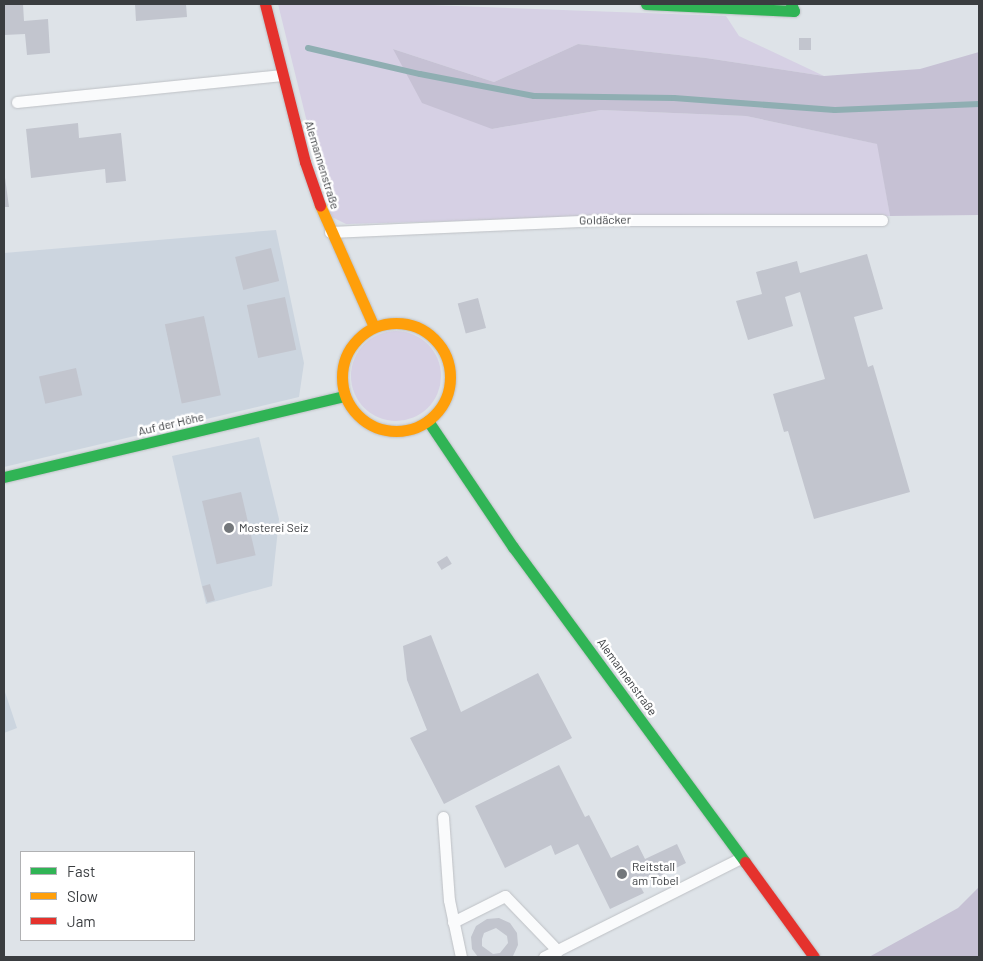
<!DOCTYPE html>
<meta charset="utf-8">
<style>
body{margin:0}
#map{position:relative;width:983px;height:961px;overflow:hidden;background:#dee3e8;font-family:Barlow,sans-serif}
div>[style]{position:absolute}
.built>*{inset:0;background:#ccd5df}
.green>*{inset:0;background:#d6d0e4}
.round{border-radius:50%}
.forest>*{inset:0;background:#c6c1d4}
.stream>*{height:6px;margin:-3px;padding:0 3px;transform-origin:3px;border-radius:3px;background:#8faeb2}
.building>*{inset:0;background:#c2c5ce;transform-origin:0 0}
.roads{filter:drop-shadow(0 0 1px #bec1c5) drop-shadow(0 0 1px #bec1c5)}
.lane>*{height:11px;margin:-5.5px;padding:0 5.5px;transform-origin:5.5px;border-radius:5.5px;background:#fafbfc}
.fast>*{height:11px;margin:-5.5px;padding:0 5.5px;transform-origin:5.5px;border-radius:5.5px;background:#30b455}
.slow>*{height:11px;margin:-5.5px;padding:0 5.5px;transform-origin:5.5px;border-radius:5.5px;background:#ff9f0a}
.slow>.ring{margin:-5.5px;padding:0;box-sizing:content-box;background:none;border:11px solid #ff9f0a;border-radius:50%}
.jam>*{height:11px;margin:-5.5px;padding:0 5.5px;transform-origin:5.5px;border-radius:5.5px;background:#e5322d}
.dots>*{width:14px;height:14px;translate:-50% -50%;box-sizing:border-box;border:2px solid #fff;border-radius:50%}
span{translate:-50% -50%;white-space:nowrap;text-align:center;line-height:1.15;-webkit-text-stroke:5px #fff;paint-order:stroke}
.street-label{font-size:12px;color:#3a3d40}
.poi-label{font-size:12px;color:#3a3d40}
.left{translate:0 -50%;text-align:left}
.frame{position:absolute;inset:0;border:5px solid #3a3d40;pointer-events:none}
.legend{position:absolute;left:20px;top:851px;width:175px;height:90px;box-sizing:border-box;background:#fff;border:1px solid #b0b1b3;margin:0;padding:6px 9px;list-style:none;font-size:15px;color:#3a3d40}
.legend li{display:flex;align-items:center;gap:10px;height:25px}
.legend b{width:25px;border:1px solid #b0b1b3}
</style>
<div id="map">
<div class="built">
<div style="clip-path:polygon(276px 230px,304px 363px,299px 397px,4px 467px,4px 253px)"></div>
<div style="clip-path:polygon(259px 437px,279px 519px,272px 586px,206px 604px,172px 456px)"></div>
<div style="clip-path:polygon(4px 689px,17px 728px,4px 733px)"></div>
</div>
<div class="green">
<div style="clip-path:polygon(278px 4px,402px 4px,726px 16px,739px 36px,824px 76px,706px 58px,578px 44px,494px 82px,393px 49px,492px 129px,601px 110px,746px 116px,878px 144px,890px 216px,717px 214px,346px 224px,330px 216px)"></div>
<div class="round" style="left:351px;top:331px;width:90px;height:90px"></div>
</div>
<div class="forest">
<div style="clip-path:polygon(578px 44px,706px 58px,824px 76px,920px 69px,979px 52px,979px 215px,890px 216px,877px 144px,746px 116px,601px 110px,492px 129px,422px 103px,393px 49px,494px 82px)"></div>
<div style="clip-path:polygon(979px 887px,979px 957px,869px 957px,958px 908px)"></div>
</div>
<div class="stream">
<div style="left:308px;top:48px;width:115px;rotate:13.1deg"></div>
<div style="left:420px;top:74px;width:116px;rotate:10.9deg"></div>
<div style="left:534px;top:96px;width:140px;rotate:0.8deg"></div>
<div style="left:674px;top:98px;width:161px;rotate:4.3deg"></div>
<div style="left:835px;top:110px;width:144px;rotate:-2.4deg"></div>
</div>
<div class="building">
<div style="clip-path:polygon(4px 4px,23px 4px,24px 21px,48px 19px,50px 53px,27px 55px,25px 34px,4px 35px)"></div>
<div style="clip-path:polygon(135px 4px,186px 4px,187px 17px,136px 21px)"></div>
<div style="left:799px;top:38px;width:12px;height:12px"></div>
<div style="clip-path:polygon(78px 123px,79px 138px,121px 133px,126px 181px,106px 183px,105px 169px,31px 178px,26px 129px)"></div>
<div style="clip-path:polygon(4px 170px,9px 207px,4px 207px)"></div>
<div style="left:271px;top:248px;width:34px;height:37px;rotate:76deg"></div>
<div style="clip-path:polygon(867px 254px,883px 309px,854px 317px,868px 367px,873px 365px,910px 492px,814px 519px,788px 431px,784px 432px,773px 394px,825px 379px,800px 292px,785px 297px,793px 326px,748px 340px,736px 301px,762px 294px,756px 272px,797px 261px,800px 273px)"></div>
<div style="left:285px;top:297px;width:54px;height:39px;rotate:78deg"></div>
<div style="left:478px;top:298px;width:31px;height:21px;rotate:75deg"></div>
<div style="left:204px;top:316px;width:81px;height:40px;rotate:78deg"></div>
<div style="left:76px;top:368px;width:28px;height:38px;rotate:77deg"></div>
<div style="left:241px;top:492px;width:65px;height:40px;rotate:77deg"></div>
<div style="left:447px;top:556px;width:9px;height:12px;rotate:58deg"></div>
<div style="left:210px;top:584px;width:17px;height:8px;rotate:73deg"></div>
<div style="clip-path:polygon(431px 635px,461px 712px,538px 673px,572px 738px,444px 804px,410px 738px,427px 730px,407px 680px,403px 646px)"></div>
<div style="clip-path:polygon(559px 765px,585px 817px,589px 815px,611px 858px,638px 845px,645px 859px,677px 844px,686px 863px,640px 886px,644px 893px,610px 909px,578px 844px,555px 855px,551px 845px,505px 868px,475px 806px)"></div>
<div style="clip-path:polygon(evenodd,499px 918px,510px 923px,517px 933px,518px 945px,513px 956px,478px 957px,472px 949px,471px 937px,476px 926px,487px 919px,499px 918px,496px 928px,507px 936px,508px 943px,500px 953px,493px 954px,482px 946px,482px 939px,484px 933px,496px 928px)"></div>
</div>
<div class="roads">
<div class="lane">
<div style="left:17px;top:102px;width:266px;rotate:-5.8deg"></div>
<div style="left:330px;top:232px;width:279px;rotate:-2.5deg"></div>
<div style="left:609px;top:220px;width:273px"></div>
<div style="left:443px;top:817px;width:83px;rotate:85.9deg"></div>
<div style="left:449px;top:900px;width:58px;rotate:78.1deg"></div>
<div style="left:453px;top:922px;width:58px;rotate:-26.6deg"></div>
<div style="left:505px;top:896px;width:76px;rotate:46.1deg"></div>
<div style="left:544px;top:957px;width:220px;rotate:-26.7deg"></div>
</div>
<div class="fast">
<div style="left:646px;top:4px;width:148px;rotate:2.7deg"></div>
<div style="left:794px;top:11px;width:8px;rotate:-113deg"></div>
<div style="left:428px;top:421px;width:152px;rotate:56deg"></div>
<div style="left:513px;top:547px;width:391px;rotate:53.6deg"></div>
<div style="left:4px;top:477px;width:350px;rotate:-13.4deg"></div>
</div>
<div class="slow">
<div style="left:320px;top:205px;width:133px;rotate:66.1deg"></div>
<div class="ring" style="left:342px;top:323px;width:97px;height:97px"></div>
</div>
<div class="jam">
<div style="left:265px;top:4px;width:163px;rotate:75.8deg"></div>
<div style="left:305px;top:162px;width:46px;rotate:70.8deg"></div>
<div style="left:745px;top:862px;width:117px;rotate:54deg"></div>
</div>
</div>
<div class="dots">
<div style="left:229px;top:528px;background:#73777b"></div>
<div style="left:622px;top:874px;background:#73777b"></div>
</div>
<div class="street-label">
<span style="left:322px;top:165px;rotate:73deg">Alemannenstraße</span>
<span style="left:605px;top:220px;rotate:-1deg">Goldäcker</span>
<span style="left:171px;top:424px;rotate:-13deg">Auf der Höhe</span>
<span style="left:627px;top:677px;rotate:54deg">Alemannenstraße</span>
</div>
<div class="poi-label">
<span class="left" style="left:239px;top:528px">Mosterei Seiz</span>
<span class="left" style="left:632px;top:874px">Reitstall<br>am Tobel</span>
</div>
<div class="frame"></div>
<ul class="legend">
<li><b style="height:6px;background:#30b455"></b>Fast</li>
<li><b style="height:6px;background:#ff9f0a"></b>Slow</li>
<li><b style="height:6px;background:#e5322d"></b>Jam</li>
</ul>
</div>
